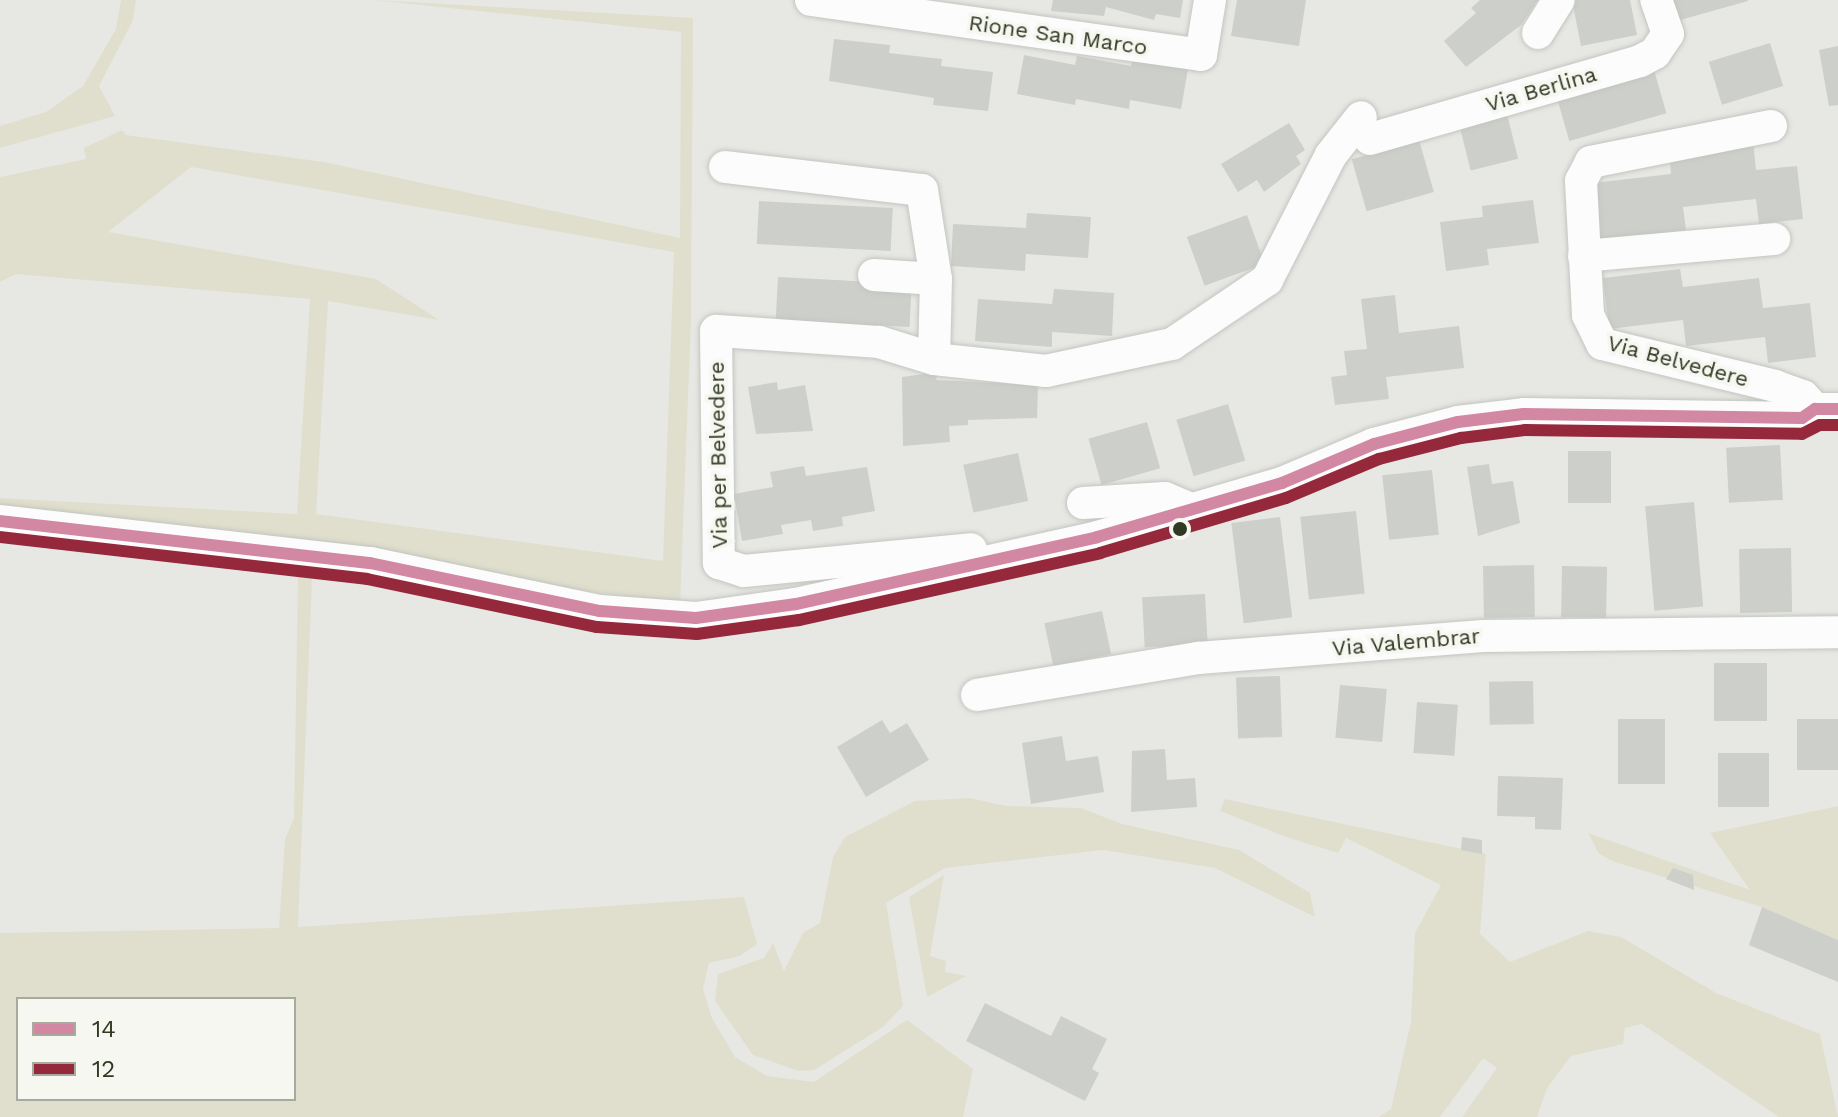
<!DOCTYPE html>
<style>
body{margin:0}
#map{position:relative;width:1838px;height:1117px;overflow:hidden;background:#e7e8e3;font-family:"Work Sans",sans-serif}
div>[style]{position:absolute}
.green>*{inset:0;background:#e0dfcd}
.building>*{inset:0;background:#cdcfca;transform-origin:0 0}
.roads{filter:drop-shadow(0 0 2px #c3c5c0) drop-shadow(0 0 2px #c3c5c0)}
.minor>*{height:32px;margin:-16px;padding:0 16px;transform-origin:16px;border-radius:16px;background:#fbfcfb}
.bus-1>*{height:12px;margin:-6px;padding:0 6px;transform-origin:6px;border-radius:6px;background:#d287a2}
.bus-2>*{height:12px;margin:-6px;padding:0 6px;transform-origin:6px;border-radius:6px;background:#95293b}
.dots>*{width:22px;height:22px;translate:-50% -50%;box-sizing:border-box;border:4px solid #f6f7f1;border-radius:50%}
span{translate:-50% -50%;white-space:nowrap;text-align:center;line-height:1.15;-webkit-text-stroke:7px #f6f7f1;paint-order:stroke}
.street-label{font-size:22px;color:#303922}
.legend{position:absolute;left:16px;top:997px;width:280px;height:104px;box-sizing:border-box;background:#f6f7f1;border:2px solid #a7ab9e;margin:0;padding:10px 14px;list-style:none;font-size:24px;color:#303922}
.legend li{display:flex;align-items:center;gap:16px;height:40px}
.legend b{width:40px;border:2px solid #a7ab9e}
</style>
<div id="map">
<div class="green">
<div style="clip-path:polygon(121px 0,136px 0,133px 20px,99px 86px,115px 116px,0 148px,0 126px,46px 112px,83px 86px,116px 29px)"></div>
<div style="clip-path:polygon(evenodd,373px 0,693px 18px,691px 321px,680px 604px,0 510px,0 498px,297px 514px,310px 299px,16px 274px,0 282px,0 177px,86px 159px,84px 148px,122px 130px,126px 135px,324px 162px,680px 238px,681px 32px,373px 0,191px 167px,674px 252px,663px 561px,316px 514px,328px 301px,439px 320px,376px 279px,108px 232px,191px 167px)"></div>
<div style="clip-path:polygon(evenodd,298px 576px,312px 578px,298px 927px,744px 897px,757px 944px,740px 956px,709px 963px,703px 989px,712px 1018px,735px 1057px,767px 1076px,814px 1082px,907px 1020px,973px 1069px,963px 1117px,0 1117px,0 933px,279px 928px,285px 839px,294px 818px,298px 576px,294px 999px,294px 1099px,18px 1099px,18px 999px,294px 999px)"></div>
<div style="clip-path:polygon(970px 798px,1006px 806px,1081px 808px,1122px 824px,1239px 850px,1310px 893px,1315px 917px,1215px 868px,1103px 850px,945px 868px,886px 903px,903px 1006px,883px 1027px,814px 1070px,799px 1071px,753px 1055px,715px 1001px,718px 974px,764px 958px,773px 943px,784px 971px,803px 933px,820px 923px,833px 857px,845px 837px,915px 801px)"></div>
<div style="clip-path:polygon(1225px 799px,1486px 854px,1480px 934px,1510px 962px,1588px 931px,1621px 937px,1716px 993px,1820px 1034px,1838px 1117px,1779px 1117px,1642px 1024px,1625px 1028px,1623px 1044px,1571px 1056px,1547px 1088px,1537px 1117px,1462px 1117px,1497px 1068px,1483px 1058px,1440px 1117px,1379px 1117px,1391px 1109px,1411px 1022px,1415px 933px,1441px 885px,1346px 838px,1338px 853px,1289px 838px,1220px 811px)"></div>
<div style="clip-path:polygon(1838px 806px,1838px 940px,1762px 907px,1615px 862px,1599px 854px,1588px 833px,1750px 890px,1710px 833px)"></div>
<div style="clip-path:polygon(944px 875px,930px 956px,946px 961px,945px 972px,966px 976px,927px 997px,909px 897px)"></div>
</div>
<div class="building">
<div style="clip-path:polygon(1053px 0,1183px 0,1180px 18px,1156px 14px,1154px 20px,1106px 7px,1104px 16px,1051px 11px)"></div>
<div style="clip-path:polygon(1237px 0,1306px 0,1299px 46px,1231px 36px)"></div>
<div style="clip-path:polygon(1480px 0,1538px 0,1521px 25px,1466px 67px,1444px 41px,1476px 13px,1471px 8px)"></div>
<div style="clip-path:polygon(1572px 0,1630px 0,1637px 35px,1581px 46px)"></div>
<div style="clip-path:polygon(1667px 0,1748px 0,1748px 1px,1673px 22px)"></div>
<div style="clip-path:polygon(834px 39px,890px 45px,889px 53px,942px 59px,941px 66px,993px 72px,988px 111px,933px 105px,934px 98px,829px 81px)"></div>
<div style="left:1770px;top:43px;width:45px;height:64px;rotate:73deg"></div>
<div style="clip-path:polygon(1838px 46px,1838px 105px,1829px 106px,1819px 50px)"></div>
<div style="clip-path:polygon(1024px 55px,1075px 65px,1077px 56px,1131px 66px,1133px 58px,1188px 69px,1181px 109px,1130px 100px,1129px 109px,1076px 99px,1075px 105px,1017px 94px)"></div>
<div style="left:1654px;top:70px;width:45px;height:101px;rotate:74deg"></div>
<div style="left:1507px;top:114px;width:46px;height:49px;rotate:76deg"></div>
<div style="clip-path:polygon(1289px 123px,1305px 150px,1296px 156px,1301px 164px,1264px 192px,1257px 180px,1238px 192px,1221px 164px)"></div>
<div style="left:1419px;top:140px;width:54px;height:70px;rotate:74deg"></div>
<div style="clip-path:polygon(1753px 141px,1756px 170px,1797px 166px,1803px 219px,1759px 224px,1756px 199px,1683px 207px,1686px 230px,1600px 240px,1593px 183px,1671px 174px,1669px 150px)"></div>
<div style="clip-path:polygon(1533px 200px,1539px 243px,1487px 249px,1489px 265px,1446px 271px,1440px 222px,1483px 217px,1482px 206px)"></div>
<div style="left:759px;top:201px;width:134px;height:43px;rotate:3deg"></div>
<div style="clip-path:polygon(1027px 213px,1091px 217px,1088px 258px,1026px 254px,1025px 271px,951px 266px,953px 224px,1026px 228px)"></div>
<div style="left:1247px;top:215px;width:52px;height:64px;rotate:70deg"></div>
<div style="clip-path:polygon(1680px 269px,1683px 287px,1759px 278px,1763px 308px,1810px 303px,1816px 357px,1768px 363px,1765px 337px,1686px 346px,1683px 320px,1609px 329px,1603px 278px)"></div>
<div style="left:778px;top:277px;width:134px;height:43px;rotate:3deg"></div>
<div style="clip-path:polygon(1054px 289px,1114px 293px,1112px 336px,1052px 332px,1052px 347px,975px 341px,978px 299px,1052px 304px)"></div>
<div style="clip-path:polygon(1395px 295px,1399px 333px,1459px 326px,1464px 368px,1386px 377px,1389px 399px,1335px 405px,1331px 377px,1347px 375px,1344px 351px,1367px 349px,1361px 299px)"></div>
<div style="clip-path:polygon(938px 372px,936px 380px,1038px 385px,1037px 418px,968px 420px,968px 425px,949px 426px,950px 442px,903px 446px,902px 377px)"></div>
<div style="clip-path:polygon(777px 382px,778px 390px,805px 385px,813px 431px,756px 434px,748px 387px)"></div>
<div style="left:1228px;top:404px;width:59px;height:54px;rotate:73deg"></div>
<div style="left:1147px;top:422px;width:48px;height:61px;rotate:74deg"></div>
<div style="left:1780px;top:445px;width:55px;height:54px;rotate:87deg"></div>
<div style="left:1568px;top:451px;width:43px;height:52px"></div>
<div style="left:1018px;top:453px;width:49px;height:56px;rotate:78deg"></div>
<div style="clip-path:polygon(1489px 464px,1492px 484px,1513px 481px,1520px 523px,1478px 536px,1467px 467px)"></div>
<div style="clip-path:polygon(804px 466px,806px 476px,867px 467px,875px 511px,842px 517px,843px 526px,813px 531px,811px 520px,781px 525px,783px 534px,742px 541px,734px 494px,773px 487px,770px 472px)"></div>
<div style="left:1432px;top:470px;width:65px;height:50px;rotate:84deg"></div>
<div style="left:1694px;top:502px;width:105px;height:49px;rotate:85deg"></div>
<div style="left:1356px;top:511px;width:83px;height:56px;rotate:84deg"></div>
<div style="left:1280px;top:517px;width:101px;height:49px;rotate:83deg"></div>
<div style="left:1791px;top:548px;width:64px;height:52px;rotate:89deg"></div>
<div style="left:1534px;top:565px;width:52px;height:51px;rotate:89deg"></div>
<div style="left:1562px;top:566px;width:45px;height:51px;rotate:1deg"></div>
<div style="left:1205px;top:594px;width:50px;height:63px;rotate:87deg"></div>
<div style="left:1102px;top:611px;width:44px;height:59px;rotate:78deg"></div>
<div style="left:1714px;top:663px;width:53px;height:58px"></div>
<div style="left:1280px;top:676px;width:61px;height:44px;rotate:88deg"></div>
<div style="left:1533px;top:681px;width:43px;height:44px;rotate:89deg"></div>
<div style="left:1340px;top:685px;width:47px;height:53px;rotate:5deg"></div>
<div style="left:1417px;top:702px;width:41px;height:51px;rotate:4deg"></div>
<div style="left:1665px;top:719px;width:65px;height:47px;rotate:90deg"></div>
<div style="left:1797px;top:719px;width:41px;height:51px"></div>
<div style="clip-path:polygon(882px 720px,890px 733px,907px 723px,929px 760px,866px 797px,837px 747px)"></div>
<div style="clip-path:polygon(1062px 736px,1066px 761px,1098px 756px,1104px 792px,1031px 804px,1022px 743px)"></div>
<div style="clip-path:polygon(1165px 749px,1167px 780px,1195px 778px,1197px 807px,1131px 812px,1132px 751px)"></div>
<div style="left:1769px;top:753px;width:54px;height:51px;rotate:90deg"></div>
<div style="clip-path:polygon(1498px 776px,1563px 778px,1561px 830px,1535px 829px,1535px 817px,1497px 816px)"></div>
<div style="clip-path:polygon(1462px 837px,1482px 840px,1482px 854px,1461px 850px)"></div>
<div style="clip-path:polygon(1673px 868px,1693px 875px,1694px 890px,1666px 879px)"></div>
<div style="clip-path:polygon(1762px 907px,1838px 940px,1838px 982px,1749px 945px)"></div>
<div style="clip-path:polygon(985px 1003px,1051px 1036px,1061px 1016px,1107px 1039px,1092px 1069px,1099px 1073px,1085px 1101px,966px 1041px)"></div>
</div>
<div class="roads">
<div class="minor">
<div style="left:811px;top:0;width:394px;rotate:8deg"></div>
<div style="left:1201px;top:55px;width:56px;rotate:-80.7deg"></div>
<div style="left:1538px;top:33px;width:39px;rotate:-58deg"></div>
<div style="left:1771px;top:126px;width:184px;rotate:168.7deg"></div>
<div style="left:1591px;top:162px;width:21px;rotate:118deg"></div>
<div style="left:1581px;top:181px;width:134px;rotate:87deg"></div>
<div style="left:1588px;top:315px;width:32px;rotate:64deg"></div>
<div style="left:1602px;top:344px;width:178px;rotate:13.6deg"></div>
<div style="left:1775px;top:386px;width:30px;rotate:20deg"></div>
<div style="left:1803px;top:396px;width:18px;rotate:47deg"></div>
<div style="left:1370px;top:139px;width:281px;rotate:-16.1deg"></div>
<div style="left:1640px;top:61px;width:17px;rotate:-28deg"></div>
<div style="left:1655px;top:53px;width:23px;rotate:-56deg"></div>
<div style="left:1668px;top:34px;width:36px;rotate:-109deg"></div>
<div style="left:725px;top:167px;width:198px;rotate:6.7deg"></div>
<div style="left:922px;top:190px;width:90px;rotate:81.1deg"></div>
<div style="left:1584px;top:256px;width:191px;rotate:-5.1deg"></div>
<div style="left:874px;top:275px;width:62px;rotate:3.7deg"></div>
<div style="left:936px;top:279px;width:80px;rotate:91.4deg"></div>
<div style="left:934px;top:359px;width:58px;rotate:-162.8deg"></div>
<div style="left:879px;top:342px;width:163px;rotate:-176.1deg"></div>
<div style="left:716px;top:331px;width:232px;rotate:89.3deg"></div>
<div style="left:719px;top:563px;width:26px;rotate:18deg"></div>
<div style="left:744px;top:571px;width:228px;rotate:-5.5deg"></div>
<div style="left:934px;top:359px;width:113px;rotate:6.1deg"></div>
<div style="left:1046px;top:371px;width:129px;rotate:-12.1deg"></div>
<div style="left:1172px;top:344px;width:115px;rotate:-34deg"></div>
<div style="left:1267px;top:280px;width:140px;rotate:-62.9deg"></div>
<div style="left:1331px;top:155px;width:48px;rotate:-51.7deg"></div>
<div style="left:1083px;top:503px;width:82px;rotate:-3.5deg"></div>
<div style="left:1165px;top:498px;width:33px;rotate:23deg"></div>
<div style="left:0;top:521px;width:372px;rotate:6.5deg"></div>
<div style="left:370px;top:563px;width:235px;rotate:11.8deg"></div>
<div style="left:600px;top:611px;width:96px;rotate:4.2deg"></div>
<div style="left:696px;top:618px;width:101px;rotate:-8deg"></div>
<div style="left:796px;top:604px;width:308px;rotate:-12.5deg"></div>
<div style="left:1097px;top:537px;width:193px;rotate:-16.3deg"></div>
<div style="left:1282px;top:483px;width:100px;rotate:-23deg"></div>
<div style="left:1374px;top:444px;width:87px;rotate:-14.7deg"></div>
<div style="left:1458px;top:422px;width:66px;rotate:-6.9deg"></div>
<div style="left:1524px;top:414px;width:278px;rotate:0.8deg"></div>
<div style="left:1802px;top:418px;width:16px;rotate:-35deg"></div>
<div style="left:1815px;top:409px;width:23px"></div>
<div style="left:977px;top:695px;width:224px;rotate:-9.5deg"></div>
<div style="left:1198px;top:658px;width:286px;rotate:-4.4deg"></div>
<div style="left:1483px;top:636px;width:355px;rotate:-0.6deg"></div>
</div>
</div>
<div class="bus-1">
<div style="left:0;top:521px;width:372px;rotate:6.5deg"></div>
<div style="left:370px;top:563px;width:235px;rotate:11.8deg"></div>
<div style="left:600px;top:611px;width:96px;rotate:4.2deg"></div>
<div style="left:696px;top:618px;width:101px;rotate:-8deg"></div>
<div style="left:796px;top:604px;width:308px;rotate:-12.5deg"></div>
<div style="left:1097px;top:537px;width:193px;rotate:-16.3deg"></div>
<div style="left:1282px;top:483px;width:100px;rotate:-23deg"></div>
<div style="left:1374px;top:444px;width:87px;rotate:-14.7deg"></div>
<div style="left:1458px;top:422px;width:66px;rotate:-6.9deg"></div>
<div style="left:1524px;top:414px;width:278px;rotate:0.8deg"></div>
<div style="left:1802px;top:418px;width:16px;rotate:-35deg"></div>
<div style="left:1815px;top:409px;width:23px"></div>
</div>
<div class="bus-2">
<div style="left:0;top:537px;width:369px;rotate:6.5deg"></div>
<div style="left:367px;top:579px;width:235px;rotate:11.8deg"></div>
<div style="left:597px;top:627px;width:100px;rotate:4deg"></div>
<div style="left:697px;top:634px;width:103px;rotate:-7.8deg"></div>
<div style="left:799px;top:620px;width:308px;rotate:-12.5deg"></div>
<div style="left:1100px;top:553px;width:194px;rotate:-16.5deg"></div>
<div style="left:1286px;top:498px;width:101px;rotate:-22.8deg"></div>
<div style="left:1379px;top:459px;width:85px;rotate:-14.4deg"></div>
<div style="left:1461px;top:438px;width:64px;rotate:-7.1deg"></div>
<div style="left:1525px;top:430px;width:277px;rotate:0.8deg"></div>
<div style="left:1802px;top:434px;width:20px;rotate:-27deg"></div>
<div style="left:1820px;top:425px;width:18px"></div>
</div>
<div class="dots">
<div style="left:1180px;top:529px;background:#303922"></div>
</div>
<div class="street-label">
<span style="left:1058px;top:35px;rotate:8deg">Rione San Marco</span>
<span style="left:1541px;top:89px;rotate:-16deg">Via Berlina</span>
<span style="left:1678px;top:361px;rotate:15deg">Via Belvedere</span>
<span style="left:718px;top:455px;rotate:-91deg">Via per Belvedere</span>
<span style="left:1406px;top:642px;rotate:-5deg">Via Valembrar</span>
</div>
<ul class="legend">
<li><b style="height:10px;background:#d287a2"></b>14</li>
<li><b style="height:10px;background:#95293b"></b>12</li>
</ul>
</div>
